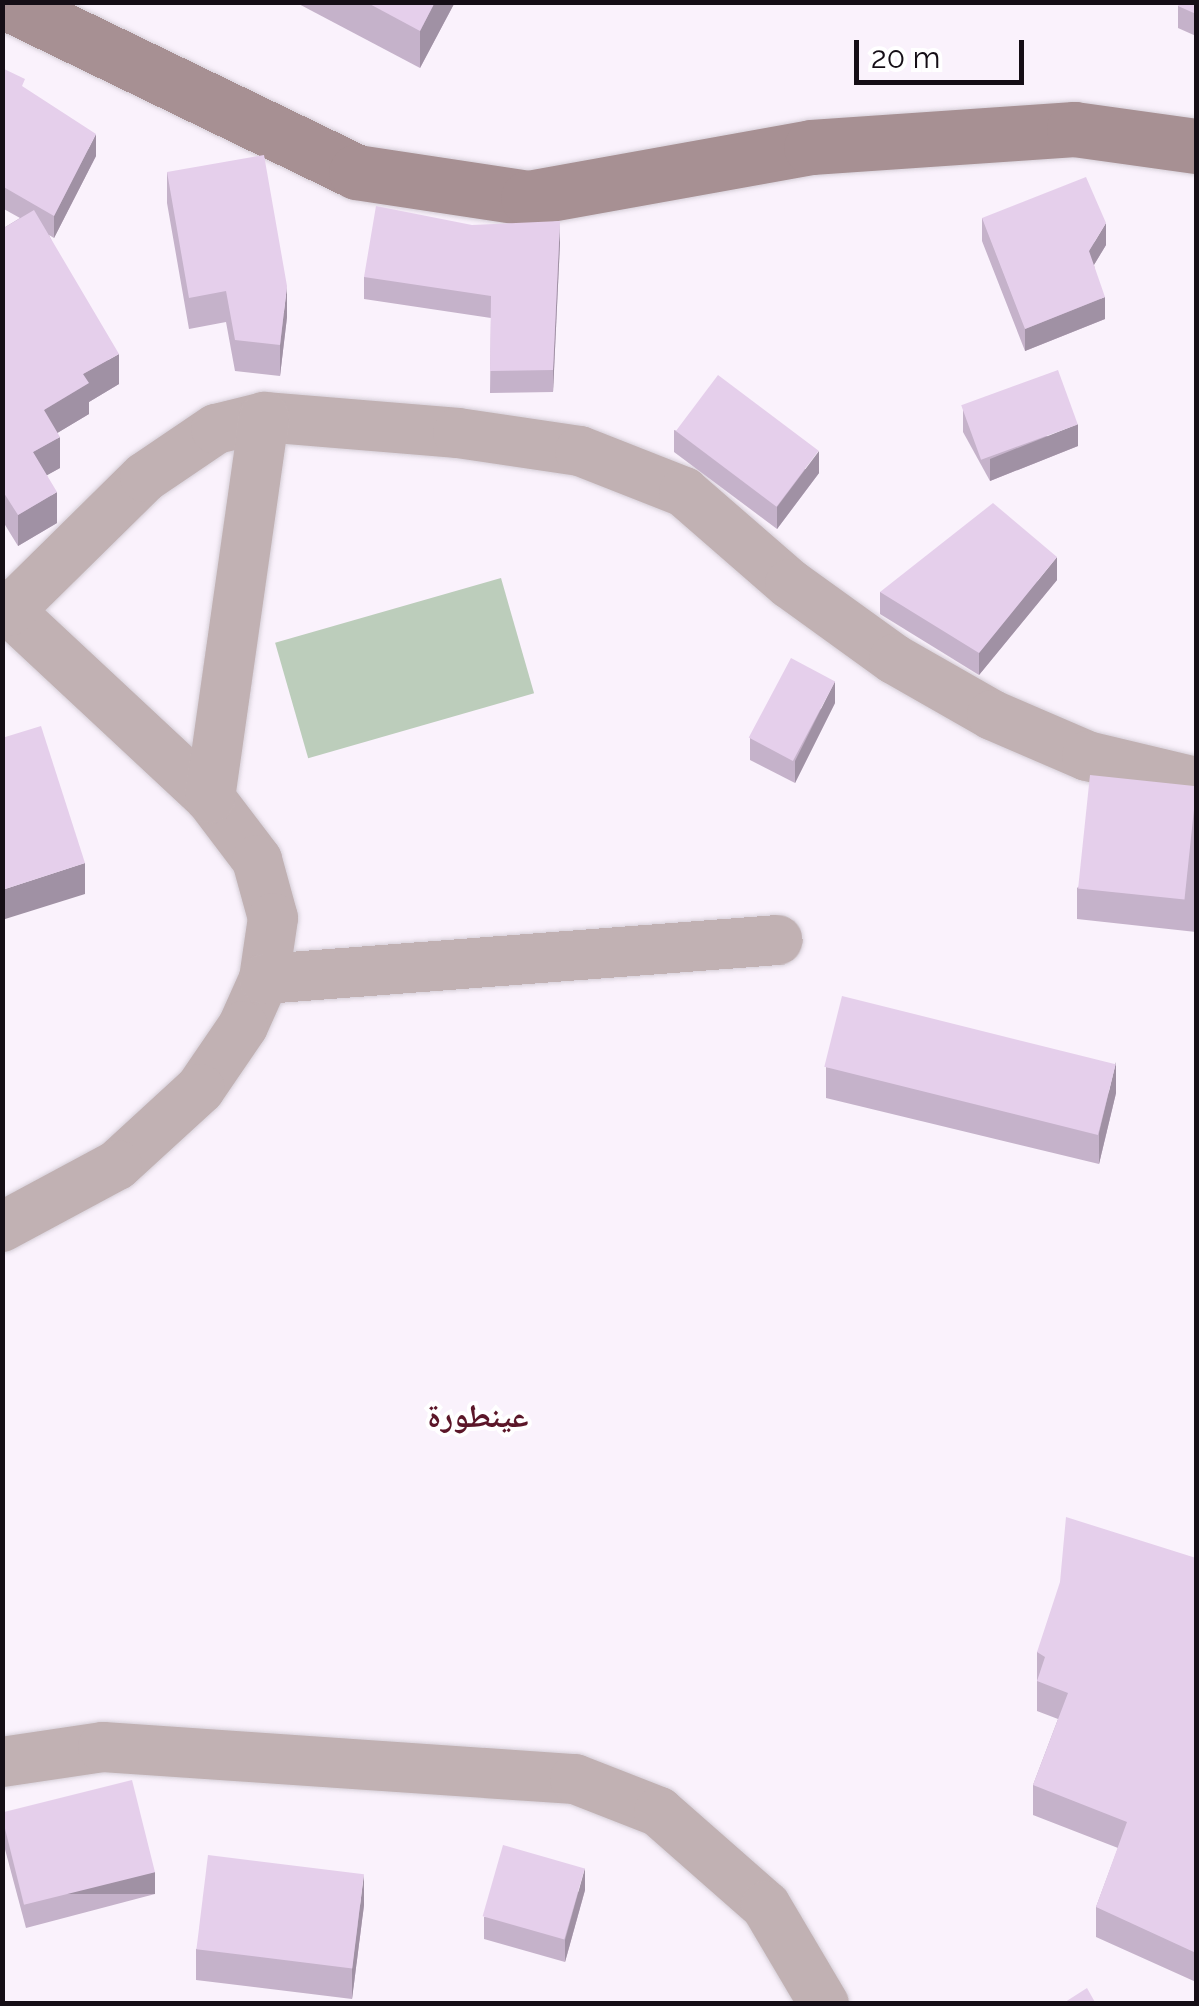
<!DOCTYPE html>
<meta charset="utf-8">
<style>
body{margin:0}
#map{position:relative;width:1199px;height:2006px;overflow:hidden;background:#faf2fc;font-family:Raleway,"Noto Naskh Arabic",sans-serif}
div>[style]{position:absolute}
.green>*{inset:0;background:#bccdbb;transform-origin:0 0}
.roads{filter:drop-shadow(0 0 2px #d5ced7) drop-shadow(0 0 2px #d5ced7)}
.street>*{height:50px;margin:-25px;padding:0 25px;transform-origin:25px;border-radius:25px;background:#c1b1b3}
.secondary>*{height:55px;margin:-27.5px;padding:0 27.5px;transform-origin:27.5px;border-radius:27.5px;background:#a79093}
.wall>*{inset:0;background:#c5b2ca}
.shaded-wall>*{inset:0;background:#a091a4;transform-origin:0 0}
.building>*{inset:0;background:#e5cfeb;transform-origin:0 0}
span{translate:-50% -50%;white-space:nowrap;text-align:center;line-height:1.15;-webkit-text-stroke:8px #fff;paint-order:stroke}
.quarter-label{font-size:32px;color:#5b1628;font-weight:700}
.frame{position:absolute;inset:0;border:5px solid #150e16;pointer-events:none}
.scale{position:absolute;left:854px;top:40px;width:170px;height:45px;box-sizing:border-box;border:5px solid #150e16;border-top:0;padding-left:12px;font-size:30px;line-height:35px;white-space:nowrap;color:#150e16;-webkit-text-stroke:8px #fff;paint-order:stroke}
</style>
<div id="map">
<div class="green">
<div style="left:501px;top:578px;width:120px;height:235px;rotate:74deg"></div>
</div>
<div class="roads">
<div class="street">
<div style="left:2px;top:604px;width:284px;rotate:43deg"></div>
<div style="left:210px;top:798px;width:78px;rotate:52.8deg"></div>
<div style="left:257px;top:860px;width:60px;rotate:74.6deg"></div>
<div style="left:273px;top:918px;width:62px;rotate:98.4deg"></div>
<div style="left:264px;top:979px;width:51px;rotate:114.1deg"></div>
<div style="left:243px;top:1026px;width:76px;rotate:124.3deg"></div>
<div style="left:200px;top:1089px;width:113px;rotate:137.5deg"></div>
<div style="left:117px;top:1165px;width:131px;rotate:151.7deg"></div>
<div style="left:9px;top:611px;width:191px;rotate:-44.6deg"></div>
<div style="left:145px;top:477px;width:86px;rotate:-34.1deg"></div>
<div style="left:216px;top:429px;width:49px;rotate:-14deg"></div>
<div style="left:264px;top:417px;width:195px;rotate:4.7deg"></div>
<div style="left:458px;top:433px;width:123px;rotate:8.4deg"></div>
<div style="left:580px;top:451px;width:112px;rotate:21.5deg"></div>
<div style="left:684px;top:492px;width:140px;rotate:41deg"></div>
<div style="left:790px;top:584px;width:128px;rotate:35.8deg"></div>
<div style="left:894px;top:659px;width:113px;rotate:29.7deg"></div>
<div style="left:992px;top:715px;width:103px;rotate:23.3deg"></div>
<div style="left:1087px;top:756px;width:112px;rotate:13.4deg"></div>
<div style="left:210px;top:798px;width:385px;rotate:-81.9deg"></div>
<div style="left:264px;top:979px;width:515px;rotate:-4.34deg"></div>
<div style="left:2px;top:1762px;width:102px;rotate:-8.4deg"></div>
<div style="left:103px;top:1747px;width:473px;rotate:3.9deg"></div>
<div style="left:575px;top:1779px;width:90px;rotate:21.4deg"></div>
<div style="left:659px;top:1812px;width:142px;rotate:41.3deg"></div>
<div style="left:766px;top:1906px;width:114px;rotate:59.4deg"></div>
</div>
<div class="secondary">
<div style="left:5px;top:2px;width:390px;rotate:25.8deg"></div>
<div style="left:356px;top:172px;width:174px;rotate:8.6deg"></div>
<div style="left:528px;top:198px;width:288px;rotate:-10.2deg"></div>
<div style="left:811px;top:147px;width:264px;rotate:-3.9deg"></div>
<div style="left:1074px;top:129px;width:123px;rotate:7.9deg"></div>
</div>
</div>
<div class="wall">
<div style="clip-path:polygon(295px 2px,455px 2px,420px 68px)"></div>
<div style="clip-path:polygon(1196px 2px,1196px 36px,1178px 28px,1178px 6px)"></div>
<div style="clip-path:polygon(2px 68px,96px 156px,54px 238px,49px 235px,119px 384px,89px 402px,89px 414px,57px 433px,60px 468px,47px 475px,57px 523px,18px 546px,2px 520px,2px 229px,20px 218px,2px 208px)"></div>
<div style="clip-path:polygon(167px 172px,287px 317px,280px 376px,235px 371px,226px 322px,189px 329px,167px 203px)"></div>
<div style="clip-path:polygon(982px 218px,1106px 245px,1094px 265px,1105px 319px,1025px 351px,982px 241px)"></div>
<div style="clip-path:polygon(560px 243px,553px 392px,490px 393px,491px 318px,364px 299px,364px 277px)"></div>
<div style="clip-path:polygon(963px 410px,1078px 446px,990px 481px,963px 432px)"></div>
<div style="clip-path:polygon(674px 430px,819px 473px,777px 529px,674px 452px)"></div>
<div style="clip-path:polygon(1057px 580px,979px 675px,880px 614px,880px 592px)"></div>
<div style="clip-path:polygon(835px 703px,795px 783px,750px 760px,750px 738px)"></div>
<div style="clip-path:polygon(1196px 787px,1196px 932px,1077px 919px,1077px 888px)"></div>
<div style="clip-path:polygon(826px 1067px,1116px 1093px,1099px 1164px,826px 1098px)"></div>
<div style="clip-path:polygon(1196px 1558px,1196px 1982px,1096px 1937px,1096px 1907px,1118px 1848px,1033px 1815px,1033px 1785px,1058px 1719px,1037px 1711px,1037px 1652px)"></div>
<div style="clip-path:polygon(2px 1815px,155px 1894px,26px 1928px,2px 1838px)"></div>
<div style="clip-path:polygon(585px 1890px,565px 1962px,484px 1939px,484px 1917px)"></div>
<div style="clip-path:polygon(364px 1905px,352px 1999px,196px 1980px,196px 1949px)"></div>
</div>
<div class="shaded-wall">
<div style="clip-path:polygon(435px 2px,455px 2px,420px 68px,420px 31px)"></div>
<div style="clip-path:polygon(96px 134px,96px 156px,54px 238px,54px 216px)"></div>
<div style="clip-path:polygon(560px 221px,560px 243px,553px 392px,553px 370px)"></div>
<div style="clip-path:polygon(1106px 223px,1106px 245px,1089px 273px,1089px 251px)"></div>
<div style="clip-path:polygon(287px 286px,287px 317px,280px 376px,280px 345px)"></div>
<div style="clip-path:polygon(1105px 297px,1105px 319px,1025px 351px,1025px 329px)"></div>
<div style="clip-path:polygon(119px 354px,119px 384px,89px 402px,89px 414px,44px 441px,44px 410px,83px 374px)"></div>
<div style="clip-path:polygon(1078px 424px,1078px 446px,990px 481px,990px 459px)"></div>
<div style="clip-path:polygon(60px 437px,60px 468px,33px 483px,33px 452px)"></div>
<div style="clip-path:polygon(819px 451px,819px 473px,777px 529px,777px 507px)"></div>
<div style="clip-path:polygon(57px 492px,57px 523px,18px 546px,18px 515px)"></div>
<div style="clip-path:polygon(1057px 557px,1057px 580px,979px 675px,979px 653px)"></div>
<div style="clip-path:polygon(835px 681px,835px 703px,795px 783px,795px 761px)"></div>
<div style="clip-path:polygon(85px 863px,85px 894px,2px 920px,2px 890px)"></div>
<div style="clip-path:polygon(1116px 1062px,1116px 1093px,1099px 1164px,1099px 1133px)"></div>
<div style="clip-path:polygon(585px 1868px,585px 1890px,565px 1962px,565px 1940px)"></div>
<div style="left:155px;top:1872px;width:22px;height:133px;rotate:90deg"></div>
<div style="clip-path:polygon(364px 1874px,364px 1905px,352px 1999px,352px 1968px)"></div>
</div>
<div class="building">
<div style="clip-path:polygon(366px 2px,435px 2px,420px 31px)"></div>
<div style="clip-path:polygon(1180px 2px,1196px 2px,1196px 14px,1178px 6px)"></div>
<div style="clip-path:polygon(2px 68px,25px 79px,22px 86px,96px 134px,54px 216px,2px 186px)"></div>
<div style="clip-path:polygon(264px 155px,287px 286px,280px 345px,235px 340px,226px 291px,189px 298px,167px 172px)"></div>
<div style="clip-path:polygon(1086px 177px,1106px 223px,1089px 251px,1105px 297px,1025px 329px,982px 218px)"></div>
<div style="clip-path:polygon(376px 206px,472px 225px,560px 221px,553px 370px,490px 371px,491px 296px,364px 277px)"></div>
<div style="clip-path:polygon(34px 210px,119px 354px,83px 374px,89px 383px,44px 410px,60px 437px,33px 452px,57px 492px,18px 515px,2px 490px,2px 229px)"></div>
<div style="left:1058px;top:370px;width:58px;height:103px;rotate:70deg"></div>
<div style="left:718px;top:375px;width:126px;height:70px;rotate:37deg"></div>
<div style="clip-path:polygon(993px 503px,1057px 557px,979px 653px,880px 592px)"></div>
<div style="left:791px;top:658px;width:50px;height:90px;rotate:28deg"></div>
<div style="clip-path:polygon(41px 726px,85px 863px,2px 890px,2px 738px)"></div>
<div style="left:1090px;top:775px;width:107px;height:114px;rotate:6deg"></div>
<div style="left:842px;top:996px;width:282px;height:73px;rotate:14deg"></div>
<div style="clip-path:polygon(1066px 1517px,1196px 1558px,1196px 1953px,1096px 1907px,1127px 1822px,1033px 1785px,1068px 1693px,1037px 1681px,1045px 1657px,1037px 1652px,1060px 1582px)"></div>
<div style="left:132px;top:1780px;width:95px;height:135px;rotate:76deg"></div>
<div style="left:503px;top:1845px;width:85px;height:74px;rotate:16deg"></div>
<div style="left:208px;top:1855px;width:157px;height:95px;rotate:7deg"></div>
<div style="clip-path:polygon(1087px 1988px,1096px 2004px,1062px 2004px)"></div>
</div>
<div class="quarter-label">
<span style="left:478px;top:1416px">عينطورة</span>
</div>
<div class="frame"></div>
<div class="scale">20 m</div>
</div>
